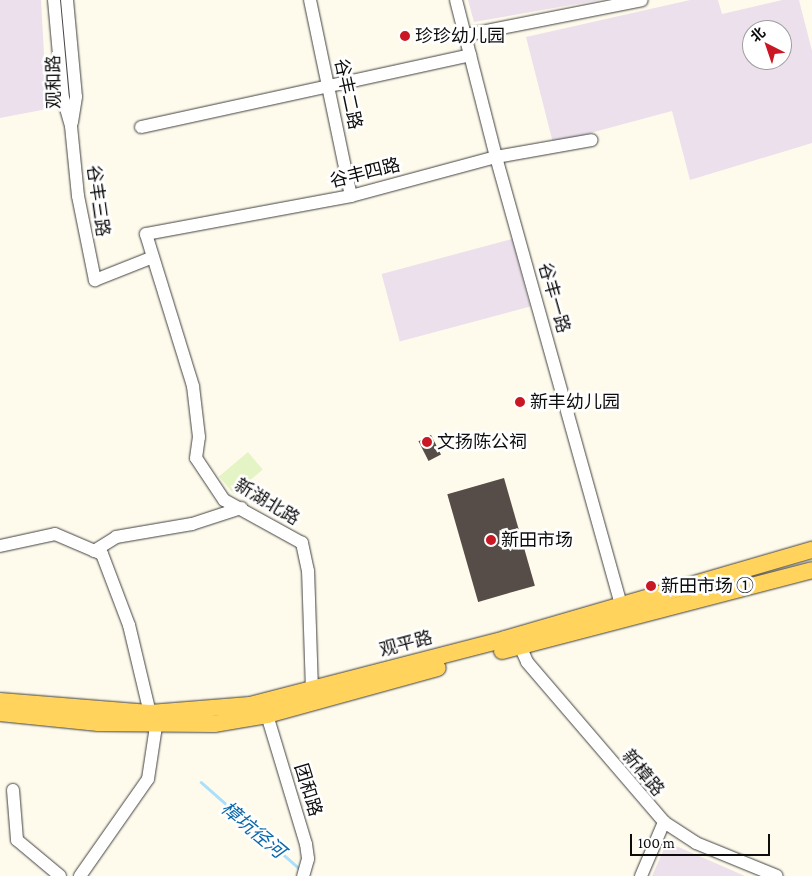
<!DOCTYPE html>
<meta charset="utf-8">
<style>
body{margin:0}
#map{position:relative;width:812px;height:876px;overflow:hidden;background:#fffbec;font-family:"Crimson Pro","Noto Sans SC",serif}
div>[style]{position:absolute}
.industrial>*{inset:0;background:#ebe0ec;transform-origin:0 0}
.pitch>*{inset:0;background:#e4f4c5;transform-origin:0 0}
.stream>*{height:2.5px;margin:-1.25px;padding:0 1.25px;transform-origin:1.25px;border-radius:1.25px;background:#abe0fc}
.building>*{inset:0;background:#564d48;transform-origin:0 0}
.roads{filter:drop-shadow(0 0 1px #404040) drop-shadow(0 0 1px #404040)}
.minor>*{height:12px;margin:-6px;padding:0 6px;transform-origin:6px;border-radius:6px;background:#fff}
.major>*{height:16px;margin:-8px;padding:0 8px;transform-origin:8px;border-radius:8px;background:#ffd35c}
.dots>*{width:14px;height:14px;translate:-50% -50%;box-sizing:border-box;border:2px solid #fff;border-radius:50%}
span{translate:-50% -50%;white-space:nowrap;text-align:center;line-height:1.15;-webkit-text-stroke:5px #fff;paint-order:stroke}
.poi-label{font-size:18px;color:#0d0d0d}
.left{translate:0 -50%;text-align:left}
.street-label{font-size:18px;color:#0d0d0d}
.water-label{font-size:19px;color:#0a68aa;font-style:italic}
.north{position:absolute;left:742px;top:20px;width:50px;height:50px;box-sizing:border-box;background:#fff;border:1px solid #9e9e9e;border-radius:50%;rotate:319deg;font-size:14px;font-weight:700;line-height:20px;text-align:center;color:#0d0d0d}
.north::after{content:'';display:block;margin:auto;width:18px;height:22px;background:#ca1724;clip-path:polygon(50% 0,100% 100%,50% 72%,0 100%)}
.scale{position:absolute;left:630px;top:834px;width:140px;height:22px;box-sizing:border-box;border:2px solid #0d0d0d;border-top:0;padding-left:6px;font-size:15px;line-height:18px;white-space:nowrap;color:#0d0d0d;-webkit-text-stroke:4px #fff;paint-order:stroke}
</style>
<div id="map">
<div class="industrial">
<div style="clip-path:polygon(0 0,41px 0,47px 109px,0 118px)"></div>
<div style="clip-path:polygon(468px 0,600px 0,474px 22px)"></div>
<div style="clip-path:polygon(evenodd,690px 0,718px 0,722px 14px,782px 0,799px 0,812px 51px,812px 143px,690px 180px,672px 111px,553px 143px,526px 37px,690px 0,752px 30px,782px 30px,782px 60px,752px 60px,752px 30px)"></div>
<div style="left:512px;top:239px;width:70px;height:135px;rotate:75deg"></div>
<div style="clip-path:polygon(667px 842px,745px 876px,652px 876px)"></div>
</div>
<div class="pitch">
<div style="left:248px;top:452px;width:23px;height:38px;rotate:50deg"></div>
</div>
<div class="stream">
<div style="left:201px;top:782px;width:133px;rotate:41.3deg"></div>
</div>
<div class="building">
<div style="left:431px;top:435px;width:22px;height:14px;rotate:63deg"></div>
<div style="left:504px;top:478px;width:112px;height:59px;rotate:74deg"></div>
</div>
<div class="roads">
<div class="minor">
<div style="left:54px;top:0;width:98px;rotate:84.8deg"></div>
<div style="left:63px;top:98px;width:29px;rotate:74deg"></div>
<div style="left:71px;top:126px;width:70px;rotate:84.3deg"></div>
<div style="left:78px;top:196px;width:86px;rotate:78.6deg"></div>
<div style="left:95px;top:280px;width:62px;rotate:-21.6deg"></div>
<div style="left:67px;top:0;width:97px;rotate:84.7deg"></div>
<div style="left:76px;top:97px;width:26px;rotate:99deg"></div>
<div style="left:310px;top:0;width:200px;rotate:78.2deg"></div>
<div style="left:456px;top:0;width:162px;rotate:75.7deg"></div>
<div style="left:496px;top:157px;width:465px;rotate:74.4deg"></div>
<div style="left:466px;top:35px;width:179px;rotate:-11.2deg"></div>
<div style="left:141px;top:127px;width:337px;rotate:-12.3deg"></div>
<div style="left:0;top:546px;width:56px;rotate:-12.3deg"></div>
<div style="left:55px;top:534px;width:51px;rotate:23.1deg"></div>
<div style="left:102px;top:554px;width:76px;rotate:69.2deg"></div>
<div style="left:129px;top:625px;width:90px;rotate:76.6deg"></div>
<div style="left:94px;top:551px;width:26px;rotate:-32deg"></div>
<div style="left:116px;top:537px;width:77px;rotate:-9.7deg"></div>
<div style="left:192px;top:524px;width:52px;rotate:-18.1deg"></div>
<div style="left:520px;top:646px;width:17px;rotate:66deg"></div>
<div style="left:527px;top:662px;width:211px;rotate:49.4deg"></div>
<div style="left:664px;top:822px;width:38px;rotate:33deg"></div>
<div style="left:696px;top:843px;width:87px;rotate:22.2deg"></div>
<div style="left:312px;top:690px;width:119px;rotate:-91.9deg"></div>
<div style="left:308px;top:571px;width:29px;rotate:-102deg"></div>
<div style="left:302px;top:543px;width:89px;rotate:-151.1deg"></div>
<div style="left:224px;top:500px;width:50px;rotate:-123.7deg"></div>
<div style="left:196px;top:458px;width:21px;rotate:-82deg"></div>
<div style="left:199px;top:437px;width:51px;rotate:-96.7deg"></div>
<div style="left:193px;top:386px;width:159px;rotate:-107.2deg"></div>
<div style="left:146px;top:234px;width:208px;rotate:-10.5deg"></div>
<div style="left:351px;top:196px;width:150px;rotate:-15.1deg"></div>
<div style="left:496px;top:157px;width:97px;rotate:-10deg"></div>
<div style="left:267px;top:715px;width:135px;rotate:73.2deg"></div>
<div style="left:306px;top:844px;width:15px;rotate:82deg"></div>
<div style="left:308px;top:859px;width:18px;rotate:106deg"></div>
<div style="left:13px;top:790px;width:50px;rotate:85.4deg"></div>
<div style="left:17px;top:840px;width:56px;rotate:39.9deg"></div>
<div style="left:80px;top:876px;width:118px;rotate:-55deg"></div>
<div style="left:148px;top:779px;width:54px;rotate:-81.4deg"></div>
<div style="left:641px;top:876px;width:59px;rotate:-66.9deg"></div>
</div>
<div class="major">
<div style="left:502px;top:651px;width:320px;rotate:-14.6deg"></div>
<div style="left:0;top:701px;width:150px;rotate:4.6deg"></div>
<div style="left:150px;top:713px;width:100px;rotate:-4.6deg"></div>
<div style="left:250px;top:705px;width:263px;rotate:-14.5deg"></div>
<div style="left:505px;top:639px;width:320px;rotate:-16.2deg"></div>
<div style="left:0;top:713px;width:99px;rotate:5.8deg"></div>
<div style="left:98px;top:723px;width:116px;rotate:0.5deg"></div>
<div style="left:214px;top:724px;width:54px;rotate:-9.6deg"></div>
<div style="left:267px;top:715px;width:177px;rotate:-15.4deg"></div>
</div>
</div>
<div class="dots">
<div style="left:405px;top:36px;background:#ca1724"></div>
<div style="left:520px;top:402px;background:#ca1724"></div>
<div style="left:427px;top:442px;background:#ca1724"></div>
<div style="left:491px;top:540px;background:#ca1724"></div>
<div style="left:651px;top:586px;background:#ca1724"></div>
</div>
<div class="poi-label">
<span class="left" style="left:415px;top:36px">珍珍幼儿园</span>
<span class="left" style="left:530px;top:402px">新丰幼儿园</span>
<span class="left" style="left:437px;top:442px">文扬陈公祠</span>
<span class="left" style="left:501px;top:540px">新田市场</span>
<span class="left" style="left:661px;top:586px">新田市场 ①</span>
</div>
<div class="street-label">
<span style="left:54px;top:82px;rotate:-91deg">观和路</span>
<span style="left:348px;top:94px;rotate:78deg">谷丰二路</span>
<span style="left:365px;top:173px;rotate:-14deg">谷丰四路</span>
<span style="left:98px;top:201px;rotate:82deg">谷丰三路</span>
<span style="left:554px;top:298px;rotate:74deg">谷丰一路</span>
<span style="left:267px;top:502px;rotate:31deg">新湖北路</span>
<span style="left:406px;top:644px;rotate:-15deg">观平路</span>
<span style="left:643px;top:773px;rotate:50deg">新樟路</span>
<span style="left:308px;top:790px;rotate:73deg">团和路</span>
</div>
<div class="water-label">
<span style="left:253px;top:830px;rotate:40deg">樟坑径河</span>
</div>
<div class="north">北</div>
<div class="scale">100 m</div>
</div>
